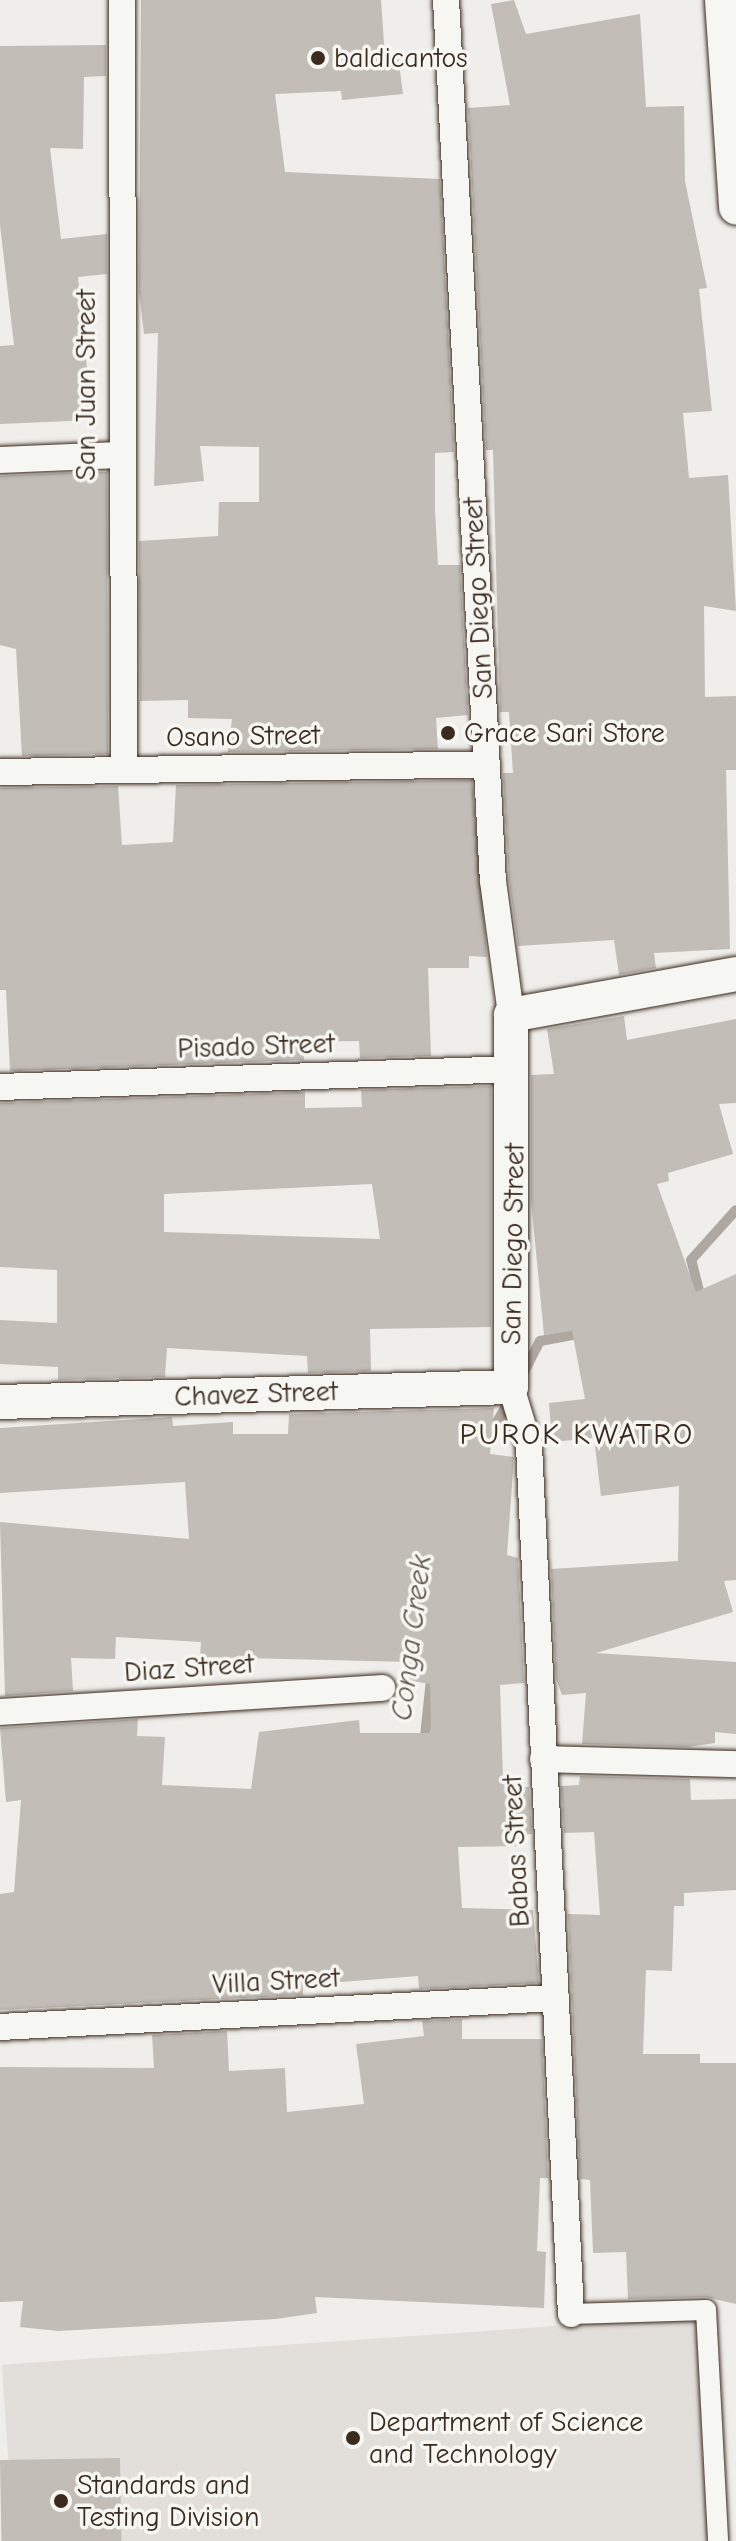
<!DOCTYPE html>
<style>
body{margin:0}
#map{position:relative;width:736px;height:2541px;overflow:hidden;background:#efeeea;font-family:"Comic Neue",sans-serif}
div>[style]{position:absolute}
.built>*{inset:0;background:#e2dfdb;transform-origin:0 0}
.stream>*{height:10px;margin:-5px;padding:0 5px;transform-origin:5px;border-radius:5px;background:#afa8a1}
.building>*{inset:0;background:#c2bdb7;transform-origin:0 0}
.roads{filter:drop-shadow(0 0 2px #3b2a1e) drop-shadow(0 0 2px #3b2a1e)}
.pedestrian>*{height:20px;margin:-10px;padding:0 10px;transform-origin:10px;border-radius:10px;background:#f6f6f2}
.minor>*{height:26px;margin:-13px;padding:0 13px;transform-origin:13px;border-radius:13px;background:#f6f6f2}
.tertiary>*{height:34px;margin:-17px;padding:0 17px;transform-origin:17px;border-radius:17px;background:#f6f6f2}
.dots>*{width:22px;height:22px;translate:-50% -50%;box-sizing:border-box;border:4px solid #f6f6f2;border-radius:50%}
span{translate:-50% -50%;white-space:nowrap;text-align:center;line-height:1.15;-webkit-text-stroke:7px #f6f6f2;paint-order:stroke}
.poi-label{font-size:28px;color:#3b2a1e}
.left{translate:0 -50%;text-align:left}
.street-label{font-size:28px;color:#3b2a1e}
.neighbourhood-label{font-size:30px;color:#3b2a1e;letter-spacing:2px}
.water-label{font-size:30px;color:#64564c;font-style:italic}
</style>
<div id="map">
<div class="built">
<div style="left:698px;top:2316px;width:225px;height:698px;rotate:86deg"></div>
</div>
<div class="stream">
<div style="left:687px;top:1294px;width:12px;rotate:-14deg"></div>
<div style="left:699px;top:1291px;width:32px;rotate:-104deg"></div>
<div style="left:691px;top:1260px;width:67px;rotate:-48deg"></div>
<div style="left:522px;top:1376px;width:39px;rotate:-63deg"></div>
<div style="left:540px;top:1341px;width:44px;rotate:-10.5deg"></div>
<div style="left:487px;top:1439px;width:48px;rotate:-59.7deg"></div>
<div style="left:424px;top:1746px;width:67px;rotate:-84deg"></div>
</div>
<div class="building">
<div style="clip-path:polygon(141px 0,381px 0,385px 58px,398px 56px,403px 94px,342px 100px,341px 91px,275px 94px,285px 172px,440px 179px,454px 452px,435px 453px,435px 510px,438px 565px,460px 565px,468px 715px,436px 718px,438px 749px,228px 752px,232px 719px,188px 718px,188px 700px,140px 701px,139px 541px,218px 536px,219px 502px,259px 502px,259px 447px,200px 446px,204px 481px,154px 486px,158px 333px,144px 334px,139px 292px)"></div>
<div style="clip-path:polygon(514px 0,526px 34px,640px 14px,646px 107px,684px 106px,685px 181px,707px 288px,699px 289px,712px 411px,683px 413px,689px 478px,728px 475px,736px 611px,704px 606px,705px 697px,736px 696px,736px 770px,726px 770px,730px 949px,654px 953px,656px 968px,619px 975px,614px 940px,518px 946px,509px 880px,503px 773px,513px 773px,509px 712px,500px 712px,493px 450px,486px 450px,468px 108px,510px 105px,491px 4px)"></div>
<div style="clip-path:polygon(106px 45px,106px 76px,84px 77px,83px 149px,50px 148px,61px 239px,107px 234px,107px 274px,78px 277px,92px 420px,0 424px,0 346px,14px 345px,0 225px,0 46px)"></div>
<div style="clip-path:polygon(83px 472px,107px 472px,108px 754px,22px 756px,16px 649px,0 645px,0 476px)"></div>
<div style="clip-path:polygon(472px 780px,487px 957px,469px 956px,469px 968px,428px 968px,431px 1056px,360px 1058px,359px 1041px,303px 1042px,304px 1060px,10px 1071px,6px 990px,0 990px,0 788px,118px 786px,122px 845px,173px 842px,176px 785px)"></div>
<div style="clip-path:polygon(624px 1016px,627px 1040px,736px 1019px,736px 1103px,719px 1104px,733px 1154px,668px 1173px,669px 1181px,657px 1184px,696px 1292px,736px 1274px,736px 1580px,724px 1581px,733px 1612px,596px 1653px,736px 1662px,736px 1734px,715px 1732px,715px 1743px,688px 1747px,582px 1744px,586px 1693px,562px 1695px,556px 1679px,551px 1569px,678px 1561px,679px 1486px,601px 1496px,594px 1438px,552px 1442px,549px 1403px,585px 1399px,572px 1331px,544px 1335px,531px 1200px,531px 1075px,554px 1074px,547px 1029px)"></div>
<div style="clip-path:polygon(evenodd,491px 1086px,491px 1327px,370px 1329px,371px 1371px,308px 1373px,307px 1356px,167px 1348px,165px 1377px,58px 1380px,58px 1367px,0 1364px,0 1320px,57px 1323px,57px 1270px,0 1267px,0 1103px,305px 1092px,305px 1108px,362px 1107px,361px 1090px,491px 1086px,372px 1184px,380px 1239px,164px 1232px,164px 1194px,372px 1184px)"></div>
<div style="clip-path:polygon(494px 1408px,490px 1454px,514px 1457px,507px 1555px,518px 1558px,524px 1683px,500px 1685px,503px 1778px,521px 1777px,521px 1787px,529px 1787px,532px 1834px,523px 1835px,523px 1846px,458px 1847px,462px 1908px,533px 1910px,539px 1983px,419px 1989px,418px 1976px,303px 1985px,303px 1995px,0 2010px,0 1894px,14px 1892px,21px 1800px,6px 1802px,0 1728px,138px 1719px,137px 1736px,165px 1737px,162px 1785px,251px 1789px,259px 1732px,359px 1720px,360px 1733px,431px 1733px,430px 1684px,407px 1680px,410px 1662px,200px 1657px,201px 1642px,116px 1637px,115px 1659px,71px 1658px,73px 1691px,5px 1696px,0 1522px,189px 1539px,185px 1482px,0 1493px,0 1428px,172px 1417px,173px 1426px,233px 1422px,233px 1434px,288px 1434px,289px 1414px)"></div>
<div style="clip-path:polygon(580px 1776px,690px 1779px,691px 1800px,736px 1799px,736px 1890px,684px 1893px,684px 1906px,674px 1906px,672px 1971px,646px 1970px,643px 2054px,700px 2054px,700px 2063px,736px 2063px,736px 2304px,706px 2297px,628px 2299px,626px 2252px,593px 2253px,590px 2180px,580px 2179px,568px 1914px,600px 1915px,594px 1832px,564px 1833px,561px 1786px,579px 1785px)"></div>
<div style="clip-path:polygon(462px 2019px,462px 2039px,542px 2039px,548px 2178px,540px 2178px,537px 2251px,546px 2252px,544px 2308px,315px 2297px,317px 2313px,276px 2319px,58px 2331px,20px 2327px,23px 2301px,0 2302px,0 2067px,154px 2068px,152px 2035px,227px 2031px,229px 2071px,285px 2068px,287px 2112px,364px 2104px,356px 2044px,424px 2036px,422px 2021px)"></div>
<div style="left:120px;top:2458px;width:83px;height:120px;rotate:89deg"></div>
</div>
<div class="roads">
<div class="pedestrian">
<div style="left:571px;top:2314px;width:135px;rotate:-1.7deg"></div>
<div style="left:706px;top:2310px;width:231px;rotate:87deg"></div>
</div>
<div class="minor">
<div style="left:122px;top:0;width:770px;rotate:89.85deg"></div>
<div style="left:446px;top:0;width:882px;rotate:86.95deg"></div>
<div style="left:493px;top:881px;width:135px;rotate:82.3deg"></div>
<div style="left:0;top:460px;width:118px;rotate:-2.4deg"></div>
<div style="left:0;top:772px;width:487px;rotate:-0.9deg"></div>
<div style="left:0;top:1087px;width:515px;rotate:-2deg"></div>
<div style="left:511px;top:1387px;width:62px;rotate:73deg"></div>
<div style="left:529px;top:1446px;width:869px;rotate:87.23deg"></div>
<div style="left:0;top:1712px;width:383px;rotate:-3.6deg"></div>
<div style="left:543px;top:1759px;width:193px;rotate:1.5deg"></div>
<div style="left:0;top:2027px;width:557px;rotate:-2.99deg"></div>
</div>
<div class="tertiary">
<div style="left:722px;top:0;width:208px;rotate:86.1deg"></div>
<div style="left:0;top:1402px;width:511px;rotate:-1.68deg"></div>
<div style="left:511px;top:1387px;width:372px;rotate:-90deg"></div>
<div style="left:511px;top:1015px;width:229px;rotate:-10.3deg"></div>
</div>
</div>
<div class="dots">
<div style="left:318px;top:58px;background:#3b2a1e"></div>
<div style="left:448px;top:733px;background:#3b2a1e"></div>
<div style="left:353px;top:2438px;background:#3b2a1e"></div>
<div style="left:61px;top:2501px;background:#3b2a1e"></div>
</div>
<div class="poi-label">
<span class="left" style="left:334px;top:58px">baldicantos</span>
<span class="left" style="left:464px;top:733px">Grace Sari Store</span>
<span class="left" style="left:369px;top:2438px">Department of Science<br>and Technology</span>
<span class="left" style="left:77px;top:2501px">Standards and<br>Testing Division</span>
</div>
<div class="street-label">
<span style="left:86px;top:385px;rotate:-90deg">San Juan Street</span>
<span style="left:478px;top:598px;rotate:-93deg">San Diego Street</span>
<span style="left:243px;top:736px;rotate:-1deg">Osano Street</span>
<span style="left:256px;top:1046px;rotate:-2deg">Pisado Street</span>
<span style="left:513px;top:1244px;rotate:-89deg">San Diego Street</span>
<span style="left:256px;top:1394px;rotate:-2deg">Chavez Street</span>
<span style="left:189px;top:1668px;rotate:-4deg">Diaz Street</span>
<span style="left:516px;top:1851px;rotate:-93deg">Babas Street</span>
<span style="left:276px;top:1981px;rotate:-3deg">Villa Street</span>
</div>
<div class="neighbourhood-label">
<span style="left:577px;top:1435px">PUROK KWATRO</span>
</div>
<div class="water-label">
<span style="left:412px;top:1638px;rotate:-83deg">Conga Creek</span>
</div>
</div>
